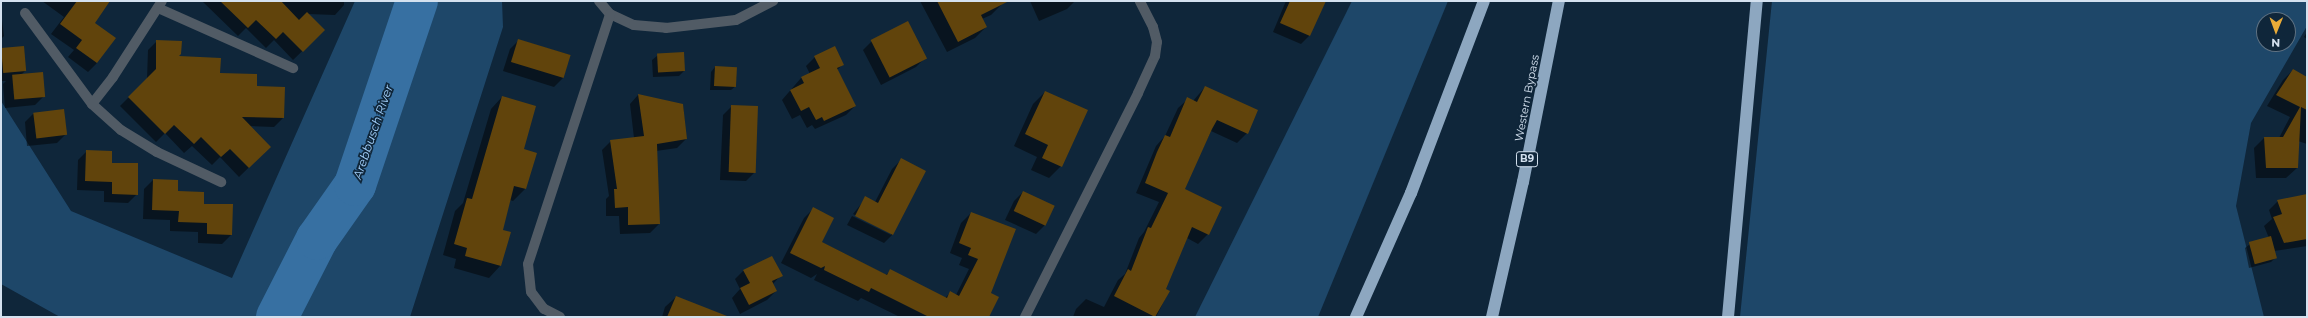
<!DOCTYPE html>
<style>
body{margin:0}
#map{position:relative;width:2308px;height:318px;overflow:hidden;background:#0f263a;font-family:Montserrat,sans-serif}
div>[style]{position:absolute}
.green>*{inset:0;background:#1e4769}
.shadow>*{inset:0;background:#0007}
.river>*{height:42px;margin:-21px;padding:0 21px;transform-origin:21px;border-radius:21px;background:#3770a2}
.building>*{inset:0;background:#61440c;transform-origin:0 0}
.street>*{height:10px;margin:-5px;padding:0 5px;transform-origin:5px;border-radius:5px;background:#515b65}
.highway>*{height:12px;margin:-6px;padding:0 6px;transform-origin:6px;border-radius:6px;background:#8da7c0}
span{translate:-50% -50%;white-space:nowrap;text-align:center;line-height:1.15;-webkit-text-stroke:3.5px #0f263a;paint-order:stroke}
.shield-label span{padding:1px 3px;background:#0f263a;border:1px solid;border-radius:3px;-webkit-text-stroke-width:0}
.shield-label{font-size:10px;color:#d4e1ef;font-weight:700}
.street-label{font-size:11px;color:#d4e1ef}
.water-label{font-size:12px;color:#a4d1fc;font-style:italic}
.frame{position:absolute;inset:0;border:2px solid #d4e1ef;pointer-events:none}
.north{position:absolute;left:2256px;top:12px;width:40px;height:40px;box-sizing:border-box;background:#0f263a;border:1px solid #5e7182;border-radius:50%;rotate:181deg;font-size:11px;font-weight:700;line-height:16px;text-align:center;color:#d4e1ef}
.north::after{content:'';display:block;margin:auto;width:14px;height:18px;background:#e9ab38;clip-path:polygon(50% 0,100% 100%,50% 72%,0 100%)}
</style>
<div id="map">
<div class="green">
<div style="clip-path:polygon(355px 1px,502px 1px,503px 27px,410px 317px,60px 317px,1px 284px,1px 101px,71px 211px,232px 278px)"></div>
<div style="clip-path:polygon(1352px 1px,1448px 1px,1318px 317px,1195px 317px)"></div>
<div style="clip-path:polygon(evenodd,1772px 1px,2307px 1px,2307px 26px,2251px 123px,2236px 206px,2264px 317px,1740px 317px,1772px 1px,2264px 20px,2288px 20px,2288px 44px,2264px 44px,2264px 20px)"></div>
</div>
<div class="shadow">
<div style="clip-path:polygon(42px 1px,109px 1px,93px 23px,97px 63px,88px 72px,68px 57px,74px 50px,51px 34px,64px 17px)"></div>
<div style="clip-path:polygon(202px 1px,344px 1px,344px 5px,335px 15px,308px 14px,324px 30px,293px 60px,274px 40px,266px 48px,246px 28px,238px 36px)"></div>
<div style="clip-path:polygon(920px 1px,1001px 1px,1002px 4px,991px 15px,982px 19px,986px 27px,975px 38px,947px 52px)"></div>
<div style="clip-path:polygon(1030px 1px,1075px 1px,1067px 9px,1039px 21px)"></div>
<div style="clip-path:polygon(1286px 1px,1325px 1px,1309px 36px,1301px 44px,1273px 32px)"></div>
<div style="clip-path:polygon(1px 12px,4px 36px,1px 39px)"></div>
<div style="clip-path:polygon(2307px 32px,2307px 39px,2304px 37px)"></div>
<div style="clip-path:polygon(519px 40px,570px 55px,563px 78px,554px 87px,503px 71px,510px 49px)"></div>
<div style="clip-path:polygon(157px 41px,177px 57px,256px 87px,283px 118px,274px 127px,249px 126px,270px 147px,239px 177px,220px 157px,212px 165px,192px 146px,184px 153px,165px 133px,156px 142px,120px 106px,147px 79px,148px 50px)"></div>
<div style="clip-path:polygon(872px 41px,925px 58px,916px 67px,881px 85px,863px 50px)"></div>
<div style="clip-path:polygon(1px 49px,25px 71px,22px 74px,44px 96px,35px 105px,5px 108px,3px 84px,6px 81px,1px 81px)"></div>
<div style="clip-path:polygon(657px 56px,684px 71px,679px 76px,653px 77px,652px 60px)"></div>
<div style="clip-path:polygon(815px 57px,843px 64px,837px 70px,855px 106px,846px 115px,815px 129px,812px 125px,807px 128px,800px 115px,792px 119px,782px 100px,801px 78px,810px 74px,806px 66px)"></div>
<div style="clip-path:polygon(715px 67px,736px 86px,731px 90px,710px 90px,711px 72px)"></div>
<div style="clip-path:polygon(2293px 70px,2307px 79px,2307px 144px,2298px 141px,2297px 168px,2286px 178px,2256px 178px,2254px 148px,2264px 138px,2279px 138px,2290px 117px,2267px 106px,2283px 80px)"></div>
<div style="clip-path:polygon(1205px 87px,1247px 133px,1237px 143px,1211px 131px,1183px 190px,1208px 234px,1198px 244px,1187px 238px,1165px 289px,1169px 291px,1156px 317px,1073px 317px,1076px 309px,1086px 299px,1104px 307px,1118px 280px,1125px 274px,1139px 238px,1144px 232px,1159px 202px,1136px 193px,1156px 146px,1165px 136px,1178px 108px,1188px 99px,1193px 101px)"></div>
<div style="clip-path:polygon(1045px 92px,1086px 111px,1061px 166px,1049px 178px,1031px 170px,1037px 157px,1014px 146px,1033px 104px)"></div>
<div style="clip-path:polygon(638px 95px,683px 105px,686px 139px,677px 148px,656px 151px,659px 224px,650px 233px,620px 234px,619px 216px,606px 216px,606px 199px,609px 196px,602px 150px,611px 141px,634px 138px,630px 104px)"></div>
<div style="clip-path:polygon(502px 97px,522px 149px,535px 153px,525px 189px,513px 201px,510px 200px,502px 231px,509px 233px,500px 266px,489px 278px,454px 268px,456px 259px,443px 255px,455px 211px,463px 203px,491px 109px)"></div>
<div style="clip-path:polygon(732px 106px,755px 172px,746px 181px,720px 180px,723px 115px)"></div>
<div style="clip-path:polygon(34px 113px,66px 134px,57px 143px,27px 146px,25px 122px)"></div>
<div style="clip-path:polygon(87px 151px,111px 163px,137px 194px,128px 203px,104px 202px,104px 191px,77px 190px,78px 160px)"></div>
<div style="clip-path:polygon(901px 160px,893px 234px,884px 243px,847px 225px,852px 216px,891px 235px,891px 233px,853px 214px,866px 198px,875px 202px,892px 169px)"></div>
<div style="clip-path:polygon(153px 180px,177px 181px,177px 192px,203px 205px,231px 235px,222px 244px,198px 243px,198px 232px,170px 231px,170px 220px,143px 219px,144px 189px)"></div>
<div style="clip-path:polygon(1023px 192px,1045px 225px,1036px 234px,1005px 220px,1014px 201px)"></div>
<div style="clip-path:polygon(2307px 195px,2307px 246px,2274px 251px,2276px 257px,2271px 262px,2249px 268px,2245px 248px,2250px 244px,2269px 238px,2264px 226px,2272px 219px,2269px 210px,2278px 201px)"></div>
<div style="clip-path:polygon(814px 208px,821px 242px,886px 275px,890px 271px,945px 298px,950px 293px,956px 295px,969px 269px,959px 265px,962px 258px,950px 253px,961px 223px,971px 213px,990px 294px,988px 317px,900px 317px,861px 298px,858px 301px,814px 280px,817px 274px,811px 278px,781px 263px,804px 218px)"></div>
<div style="clip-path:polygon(744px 270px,781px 275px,773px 284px,776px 291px,767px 300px,740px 314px,732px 298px,740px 289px,735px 279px)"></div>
<div style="clip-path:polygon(676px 297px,728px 317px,662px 317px,665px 307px)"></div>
</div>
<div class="river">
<div style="left:277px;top:317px;width:88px;rotate:-62.9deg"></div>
<div style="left:317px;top:239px;width:66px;rotate:-54.9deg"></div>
<div style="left:355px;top:185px;width:194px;rotate:-71.4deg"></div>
</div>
<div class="building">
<div style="clip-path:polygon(77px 1px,110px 1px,95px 23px,116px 38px,97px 63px,76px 48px,82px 40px,60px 24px)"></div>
<div style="clip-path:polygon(220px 1px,281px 1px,299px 20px,307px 12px,325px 30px,303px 52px,283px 32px,276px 39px,256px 20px,248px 28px)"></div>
<div style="clip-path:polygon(937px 1px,1009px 1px,981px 15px,987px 27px,958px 42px)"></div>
<div style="clip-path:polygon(1290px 1px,1326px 1px,1310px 36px,1280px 23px)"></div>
<div style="left:908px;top:21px;width:42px;height:42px;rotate:63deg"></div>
<div style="left:518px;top:39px;width:55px;height:24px;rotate:17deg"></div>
<div style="clip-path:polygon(156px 40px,182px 41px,181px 54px,179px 56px,221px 58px,220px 73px,257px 74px,257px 86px,285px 87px,284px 118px,242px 117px,271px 147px,249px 168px,230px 149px,221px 157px,201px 137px,194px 144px,174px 125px,165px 134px,128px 97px,156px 69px)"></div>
<div style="left:24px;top:46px;width:25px;height:23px;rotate:85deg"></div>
<div style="clip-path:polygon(835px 46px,844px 65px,837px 68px,856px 106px,824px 121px,822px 117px,816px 120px,809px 107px,801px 111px,790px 90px,804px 83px,801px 77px,820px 68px,814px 56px)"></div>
<div style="left:684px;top:52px;width:19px;height:27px;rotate:87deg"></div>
<div style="left:715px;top:66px;width:22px;height:20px;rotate:3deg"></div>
<div style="clip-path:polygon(2293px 69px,2307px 77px,2307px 110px,2301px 107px,2298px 168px,2266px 168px,2264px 137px,2283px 137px,2300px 107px,2276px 95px)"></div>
<div style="left:43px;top:72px;width:25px;height:31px;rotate:85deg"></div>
<div style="clip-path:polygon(1205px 86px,1258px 110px,1248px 134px,1217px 120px,1212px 129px,1185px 189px,1222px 207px,1209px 235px,1192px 227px,1166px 289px,1170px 291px,1155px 317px,1114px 296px,1128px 269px,1131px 271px,1148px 227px,1151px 228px,1168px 193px,1145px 183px,1157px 152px,1165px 135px,1170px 137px,1187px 97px,1197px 102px)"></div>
<div style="clip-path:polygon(1045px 91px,1088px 110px,1062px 167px,1042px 158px,1048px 145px,1025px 134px)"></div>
<div style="clip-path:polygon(638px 94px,683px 104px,687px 139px,657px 144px,660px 224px,628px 225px,628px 207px,615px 208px,614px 189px,617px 189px,610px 140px,644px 136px)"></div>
<div style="clip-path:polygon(502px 96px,536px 106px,524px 149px,537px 153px,526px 189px,514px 186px,503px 230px,511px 232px,501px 266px,465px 256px,467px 248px,454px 244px,467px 198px,472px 199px)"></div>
<div style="left:731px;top:105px;width:27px;height:67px;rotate:2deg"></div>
<div style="left:64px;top:109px;width:26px;height:31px;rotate:83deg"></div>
<div style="clip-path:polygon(86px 150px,112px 151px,112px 163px,138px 163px,138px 195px,112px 194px,112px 182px,85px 181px)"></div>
<div style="clip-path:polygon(901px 158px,926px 171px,893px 235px,855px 216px,865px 196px,878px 203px)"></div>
<div style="clip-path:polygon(153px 179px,178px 180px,178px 191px,204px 192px,204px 204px,233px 204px,232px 235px,207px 234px,207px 223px,178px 222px,179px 211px,152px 210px)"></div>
<div style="left:1023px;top:191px;width:35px;height:22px;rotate:25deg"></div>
<div style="clip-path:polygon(2307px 194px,2307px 239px,2284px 243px,2273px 217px,2282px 214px,2277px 200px)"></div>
<div style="clip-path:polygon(813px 207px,834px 218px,822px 242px,887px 275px,890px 269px,947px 298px,950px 291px,959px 296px,978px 259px,968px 255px,971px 248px,959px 243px,971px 212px,1016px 229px,991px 293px,999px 297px,989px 317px,929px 317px,871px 288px,869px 292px,824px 270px,825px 266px,821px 268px,790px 253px)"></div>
<div style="left:2271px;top:236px;width:23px;height:23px;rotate:75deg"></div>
<div style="clip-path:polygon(772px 256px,783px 276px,772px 281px,777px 291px,749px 305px,740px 288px,750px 283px,743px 270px)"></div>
<div style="clip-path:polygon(676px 296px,727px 316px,727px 317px,667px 317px)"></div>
</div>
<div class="street">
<div style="left:599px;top:1px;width:17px;rotate:50deg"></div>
<div style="left:610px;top:14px;width:26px;rotate:25deg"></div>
<div style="left:634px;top:25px;width:32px;rotate:5deg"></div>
<div style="left:666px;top:28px;width:70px;rotate:-6.5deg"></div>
<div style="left:736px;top:20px;width:42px;rotate:-27.2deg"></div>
<div style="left:158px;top:8px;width:148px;rotate:24deg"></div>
<div style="left:25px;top:13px;width:113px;rotate:53.6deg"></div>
<div style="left:92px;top:104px;width:39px;rotate:42deg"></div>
<div style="left:121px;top:130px;width:42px;rotate:31.4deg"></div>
<div style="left:157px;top:152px;width:71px;rotate:25.1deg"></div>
<div style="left:92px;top:104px;width:34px;rotate:-52deg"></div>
<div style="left:113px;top:77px;width:90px;rotate:-57.2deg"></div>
<div style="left:560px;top:317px;width:18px;rotate:-153deg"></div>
<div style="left:544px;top:309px;width:21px;rotate:-127deg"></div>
<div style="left:531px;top:292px;width:28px;rotate:-96deg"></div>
<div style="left:528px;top:264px;width:263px;rotate:-71.8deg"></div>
<div style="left:1025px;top:317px;width:251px;rotate:-63.2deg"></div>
<div style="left:1138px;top:93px;width:41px;rotate:-65.3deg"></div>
<div style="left:1155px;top:56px;width:14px;rotate:-82deg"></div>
<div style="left:1157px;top:42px;width:16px;rotate:-105deg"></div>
<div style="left:1153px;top:27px;width:29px;rotate:-117deg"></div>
</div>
<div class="highway">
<div style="left:1356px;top:317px;width:136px;rotate:-66.1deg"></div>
<div style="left:1411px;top:193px;width:205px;rotate:-69.2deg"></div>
<div style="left:1492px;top:317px;width:139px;rotate:-77.1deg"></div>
<div style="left:1523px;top:182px;width:185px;rotate:-78.8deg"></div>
<div style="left:1728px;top:317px;width:317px;rotate:-84.8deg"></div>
</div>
<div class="shield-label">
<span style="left:1527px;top:159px">B9</span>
</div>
<div class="street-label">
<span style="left:1527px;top:98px;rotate:-79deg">Western Bypass</span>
</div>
<div class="water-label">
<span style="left:373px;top:132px;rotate:-71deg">Arebbusch River</span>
</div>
<div class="frame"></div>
<div class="north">N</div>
</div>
